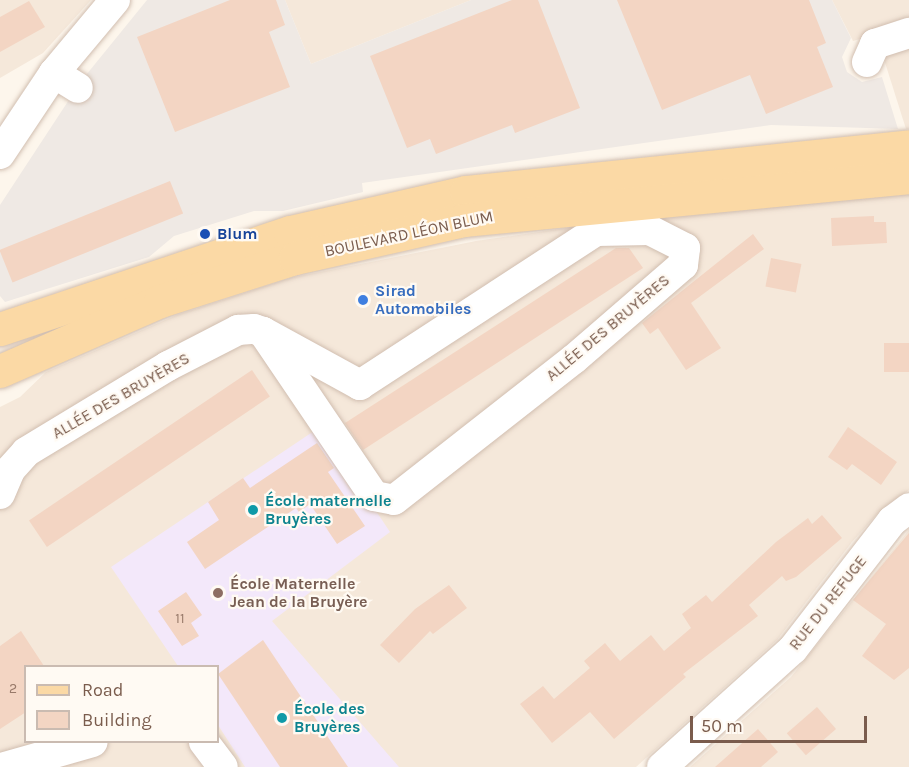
<!DOCTYPE html>
<meta charset="utf-8">
<style>
body{margin:0}
#map{position:relative;width:909px;height:767px;overflow:hidden;background:#fdf6ec;font-family:Karla,sans-serif}
div>[style]{position:absolute}
.residential>*{inset:0;background:#f5e8da}
.industrial>*{inset:0;background:#efe9e4}
.education>*{inset:0;background:#f3e8fa}
.building>*{inset:0;background:#f3d5c3;transform-origin:0 0}
.roads{filter:drop-shadow(0 0 2px #d1beb0) drop-shadow(0 0 2px #d1beb0)}
.minor>*{height:30px;margin:-15px;padding:0 15px;transform-origin:15px;border-radius:15px;background:#fff}
.major>*{height:33px;margin:-16.5px;padding:0 16.5px;transform-origin:16.5px;border-radius:16.5px;background:#fbd9a5}
.dots>*{width:16px;height:16px;translate:-50% -50%;box-sizing:border-box;border:3px solid #fffaf3;border-radius:50%}
span{translate:-50% -50%;white-space:nowrap;text-align:center;line-height:1.15;-webkit-text-stroke:4.5px #fffaf3;paint-order:stroke}
.number-label{font-size:14px;color:#987a6a}
.number-label span{-webkit-text-stroke-width:0}
.transit-label{font-size:16px;color:#164399;font-weight:700}
.left{translate:0 -50%;text-align:left}
.street-label{font-size:16px;color:#7a5c4d}
.shop-label{font-size:16px;color:#366cbe;font-weight:700}
.culture-label{font-size:16px;color:#0d838f;font-weight:700}
.education-label{font-size:16px;color:#785e54;font-weight:700}
.legend{position:absolute;left:24px;top:665px;width:195px;height:78px;box-sizing:border-box;background:#fffaf3;border:2px solid #cabbb1;margin:0;padding:8px 10px;list-style:none;font-size:18px;color:#7a5c4d}
.legend li{display:flex;align-items:center;gap:12px;height:30px}
.legend b{width:30px;border:2px solid #cabbb1}
.scale{position:absolute;left:690px;top:716px;width:177px;height:27px;box-sizing:border-box;border:3px solid #7a5c4d;border-top:0;padding-left:8px;font-size:18px;line-height:21px;white-space:nowrap;color:#7a5c4d;-webkit-text-stroke:4px #fffaf3;paint-order:stroke}
</style>
<div id="map">
<div class="residential">
<div style="clip-path:polygon(0 0,91px 0,43px 53px,0 78px)"></div>
<div style="clip-path:polygon(285px 0,471px 0,311px 64px)"></div>
<div style="clip-path:polygon(832px 0,909px 0,909px 24px,853px 41px)"></div>
<div style="clip-path:polygon(909px 45px,909px 129px,906px 129px,882px 53px)"></div>
<div style="clip-path:polygon(evenodd,909px 194px,909px 490px,877px 514px,852px 542px,777px 640px,636px 767px,0 767px,0 407px,20px 397px,46px 372px,177px 315px,290px 278px,476px 241px,622px 220px,909px 194px,26px 666px,218px 666px,218px 742px,26px 742px,26px 666px)"></div>
<div style="clip-path:polygon(909px 530px,909px 767px,690px 767px,791px 677px)"></div>
</div>
<div class="industrial">
<div style="clip-path:polygon(147px 0,285px 0,311px 64px,471px 0,832px 0,851px 38px,842px 57px,847px 72px,862px 82px,882px 77px,898px 129px,771px 125px,362px 183px,363px 192px,283px 211px,254px 211px,174px 236px,149px 257px,5px 302px,0 296px,0 205px,82px 80px)"></div>
</div>
<div class="education">
<div style="clip-path:polygon(320px 427px,390px 532px,272px 621px,399px 767px,245px 767px,218px 725px,218px 666px,178px 666px,111px 567px)"></div>
</div>
<div class="building">
<div style="clip-path:polygon(230px 0,276px 0,285px 25px,269px 32px,290px 87px,175px 132px,137px 37px)"></div>
<div style="clip-path:polygon(512px 0,538px 0,580px 108px,515px 133px,512px 125px,436px 154px,430px 139px,407px 148px,370px 56px)"></div>
<div style="clip-path:polygon(617px 0,809px 0,826px 43px,817px 47px,833px 87px,766px 114px,750px 75px,662px 110px)"></div>
<div style="clip-path:polygon(29px 1px,45px 27px,0 52px,0 17px)"></div>
<div style="left:170px;top:181px;width:35px;height:184px;rotate:68deg"></div>
<div style="clip-path:polygon(874px 216px,874px 222px,886px 222px,887px 243px,832px 246px,831px 218px)"></div>
<div style="clip-path:polygon(753px 234px,764px 249px,691px 303px,721px 348px,686px 370px,658px 328px,650px 334px,642px 323px)"></div>
<div style="clip-path:polygon(616px 248px,629px 248px,643px 268px,363px 450px,345px 423px)"></div>
<div style="left:771px;top:258px;width:31px;height:29px;rotate:11deg"></div>
<div style="left:884px;top:343px;width:25px;height:29px"></div>
<div style="left:252px;top:370px;width:32px;height:269px;rotate:56deg"></div>
<div style="clip-path:polygon(848px 427px,897px 462px,881px 485px,852px 464px,847px 470px,828px 457px)"></div>
<div style="clip-path:polygon(317px 443px,334px 468px,328px 472px,365px 526px,337px 544px,310px 504px,299px 512px,296px 508px,205px 569px,187px 542px,219px 520px,208px 502px,243px 478px,250px 488px)"></div>
<div style="clip-path:polygon(822px 515px,842px 538px,796px 577px,786px 581px,782px 576px,749px 605px,758px 616px,683px 674px,686px 677px,614px 739px,590px 712px,552px 743px,520px 704px,543px 686px,554px 699px,590px 668px,584px 661px,605px 643px,620px 661px,651px 635px,664px 651px,691px 628px,682px 614px,706px 595px,712px 602px,776px 542px,808px 518px,812px 524px)"></div>
<div style="clip-path:polygon(909px 533px,909px 668px,894px 680px,862px 656px,886px 624px,853px 600px)"></div>
<div style="clip-path:polygon(449px 585px,467px 608px,433px 634px,430px 631px,399px 663px,380px 645px,415px 609px)"></div>
<div style="clip-path:polygon(186px 592px,202px 615px,191px 623px,199px 636px,182px 646px,158px 611px)"></div>
<div style="clip-path:polygon(21px 631px,44px 666px,26px 666px,26px 712px,0 729px,0 646px)"></div>
<div style="clip-path:polygon(263px 640px,348px 767px,280px 767px,218px 674px)"></div>
<div style="left:817px;top:707px;width:29px;height:40px;rotate:49deg"></div>
<div style="clip-path:polygon(758px 729px,778px 752px,761px 767px,715px 767px)"></div>
</div>
<div class="roads">
<div class="minor">
<div style="left:867px;top:62px;width:20px;rotate:-66deg"></div>
<div style="left:875px;top:44px;width:36px;rotate:-18deg"></div>
<div style="left:54px;top:73px;width:28px;rotate:32deg"></div>
<div style="left:0;top:154px;width:97px;rotate:-56.3deg"></div>
<div style="left:54px;top:73px;width:95px;rotate:-50.1deg"></div>
<div style="left:0;top:494px;width:26px;rotate:-67deg"></div>
<div style="left:10px;top:470px;width:24px;rotate:-48deg"></div>
<div style="left:26px;top:452px;width:166px;rotate:-31.2deg"></div>
<div style="left:168px;top:366px;width:79px;rotate:-27.2deg"></div>
<div style="left:238px;top:330px;width:16px;rotate:-4deg"></div>
<div style="left:254px;top:329px;width:9px;rotate:18deg"></div>
<div style="left:263px;top:332px;width:198px;rotate:55.9deg"></div>
<div style="left:374px;top:496px;width:20px;rotate:11deg"></div>
<div style="left:394px;top:500px;width:229px;rotate:-38.1deg"></div>
<div style="left:574px;top:359px;width:144px;rotate:-40.8deg"></div>
<div style="left:683px;top:265px;width:17px;rotate:-83deg"></div>
<div style="left:685px;top:248px;width:39px;rotate:-153deg"></div>
<div style="left:650px;top:230px;width:54px;rotate:178.9deg"></div>
<div style="left:596px;top:231px;width:282px;rotate:146.9deg"></div>
<div style="left:360px;top:385px;width:111px;rotate:-151.3deg"></div>
<div style="left:204px;top:742px;width:31px;rotate:53deg"></div>
<div style="left:5px;top:767px;width:91px;rotate:-15.9deg"></div>
<div style="left:662px;top:767px;width:176px;rotate:-42deg"></div>
<div style="left:793px;top:649px;width:162px;rotate:-52.3deg"></div>
<div style="left:892px;top:521px;width:21px;rotate:-37deg"></div>
</div>
<div class="major">
<div style="left:0;top:329px;width:306px;rotate:-18.5deg"></div>
<div style="left:290px;top:232px;width:180px;rotate:-12.8deg"></div>
<div style="left:466px;top:192px;width:445px;rotate:-5.9deg"></div>
<div style="left:0;top:371px;width:175px;rotate:-23.6deg"></div>
<div style="left:160px;top:301px;width:142px;rotate:-17.7deg"></div>
<div style="left:295px;top:258px;width:173px;rotate:-12.7deg"></div>
<div style="left:464px;top:220px;width:447px;rotate:-5.5deg"></div>
</div>
</div>
<div class="dots">
<div style="left:205px;top:234px;background:#1a4fb4"></div>
<div style="left:363px;top:300px;background:#3f7fe0"></div>
<div style="left:253px;top:510px;background:#0f9aa8"></div>
<div style="left:218px;top:593px;background:#8d6e63"></div>
<div style="left:282px;top:718px;background:#0f9aa8"></div>
</div>
<div class="number-label">
<span style="left:180px;top:619px">11</span>
<span style="left:13px;top:689px">2</span>
</div>
<div class="transit-label">
<span class="left" style="left:217px;top:234px">Blum</span>
</div>
<div class="street-label">
<span style="left:409px;top:234px;rotate:-12deg">BOULEVARD LÉON BLUM</span>
<span style="left:608px;top:328px;rotate:-40deg">ALLÉE DES BRUYÈRES</span>
<span style="left:121px;top:396px;rotate:-30deg">ALLÉE DES BRUYÈRES</span>
<span style="left:828px;top:603px;rotate:-52deg">RUE DU REFUGE</span>
</div>
<div class="shop-label">
<span class="left" style="left:375px;top:300px">Sirad<br>Automobiles</span>
</div>
<div class="culture-label">
<span class="left" style="left:265px;top:510px">École maternelle<br>Bruyères</span>
<span class="left" style="left:294px;top:718px">École des<br>Bruyères</span>
</div>
<div class="education-label">
<span class="left" style="left:230px;top:593px">École Maternelle<br>Jean de la Bruyère</span>
</div>
<ul class="legend">
<li><b style="height:8px;background:#fbd9a5"></b>Road</li>
<li><b style="height:16px;background:#f3d5c3"></b>Building</li>
</ul>
<div class="scale">50 m</div>
</div>
